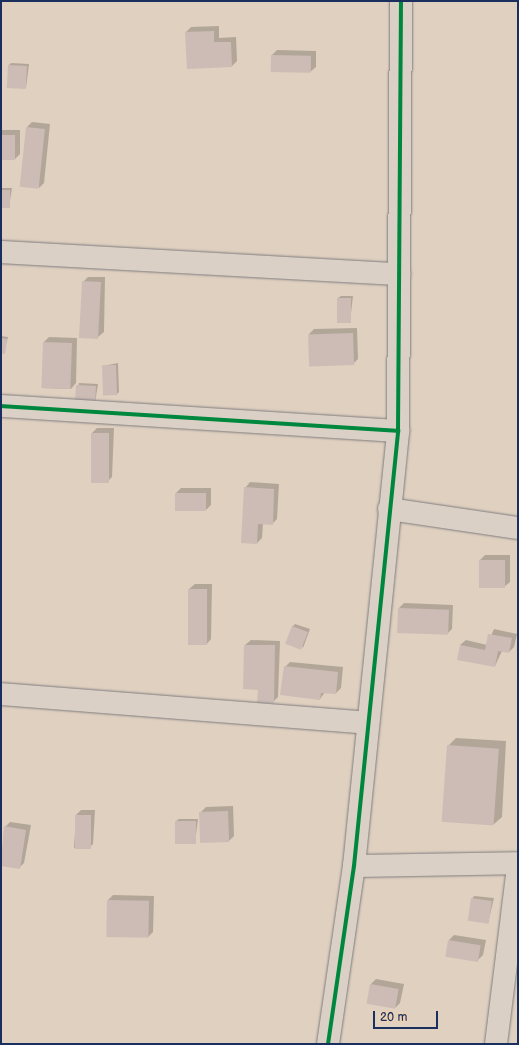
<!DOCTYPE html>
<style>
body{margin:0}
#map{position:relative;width:519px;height:1045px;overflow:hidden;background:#dfd0c0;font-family:"Balsamiq Sans",sans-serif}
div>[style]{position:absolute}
.shadow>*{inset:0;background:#0003}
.building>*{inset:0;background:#ccbcb5;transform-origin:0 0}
.roads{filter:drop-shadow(0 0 1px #7f7c7e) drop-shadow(0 0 1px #7f7c7e)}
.minor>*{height:22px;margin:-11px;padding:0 11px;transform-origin:11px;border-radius:11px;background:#dad0c5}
.cycleway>*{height:4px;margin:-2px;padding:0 2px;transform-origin:2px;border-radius:2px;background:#00873e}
span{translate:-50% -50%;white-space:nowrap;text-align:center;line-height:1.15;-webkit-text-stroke:3.5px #ecd1b3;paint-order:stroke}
.frame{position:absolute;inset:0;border:2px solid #1b2f5e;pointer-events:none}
.scale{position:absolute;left:373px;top:1011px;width:65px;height:18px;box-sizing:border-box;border:2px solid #1b2f5e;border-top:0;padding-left:5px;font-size:12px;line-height:14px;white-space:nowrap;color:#1b2f5e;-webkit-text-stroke:3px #ecd1b3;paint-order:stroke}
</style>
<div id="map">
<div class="shadow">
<div style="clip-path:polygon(219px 26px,219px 38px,236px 37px,237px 61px,232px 66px,186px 32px,191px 27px)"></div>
<div style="clip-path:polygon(277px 50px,316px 51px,316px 67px,310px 72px,272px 55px)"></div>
<div style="clip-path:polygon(11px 63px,29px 64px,26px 88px,9px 65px)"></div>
<div style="clip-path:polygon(32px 122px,50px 124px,44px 183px,39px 188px,27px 127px)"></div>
<div style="clip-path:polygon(1px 130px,20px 130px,20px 154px,15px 159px,1px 159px)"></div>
<div style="clip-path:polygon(1px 188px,12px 188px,9px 207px,1px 207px)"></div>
<div style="clip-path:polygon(88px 277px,105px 277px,104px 332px,98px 337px,83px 282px)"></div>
<div style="clip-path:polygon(341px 296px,353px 296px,350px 322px,338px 298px)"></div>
<div style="clip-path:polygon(357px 328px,358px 359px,353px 364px,309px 334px,314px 329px)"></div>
<div style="clip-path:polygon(1px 336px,8px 337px,4px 353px,1px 352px)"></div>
<div style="clip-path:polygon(49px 337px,77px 338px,76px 383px,71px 389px,42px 388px,44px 342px)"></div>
<div style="clip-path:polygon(118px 363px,119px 392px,117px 394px,103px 366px)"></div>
<div style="clip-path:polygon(79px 383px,98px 384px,95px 403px,76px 402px)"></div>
<div style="clip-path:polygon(97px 428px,114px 428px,112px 477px,107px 482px,92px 433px)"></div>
<div style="clip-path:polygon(250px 482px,279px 484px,277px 519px,272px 524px,263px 523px,262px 538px,257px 543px,245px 488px)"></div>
<div style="clip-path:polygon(181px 488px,211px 488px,211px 505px,206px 510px,176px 493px)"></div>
<div style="clip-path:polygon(485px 555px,510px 555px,510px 582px,504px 587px,480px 587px,480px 560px)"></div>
<div style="clip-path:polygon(195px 584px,212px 584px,211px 639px,206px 645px,189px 589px)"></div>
<div style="clip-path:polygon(404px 603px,453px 605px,452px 629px,447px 634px,399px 608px)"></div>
<div style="clip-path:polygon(295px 624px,310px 629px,303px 648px,292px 627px)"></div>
<div style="clip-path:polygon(494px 629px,517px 634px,514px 647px,509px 652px,502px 651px,495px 666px,460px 645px,466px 640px,487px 645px)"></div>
<div style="clip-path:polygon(251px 640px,280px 641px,278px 697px,273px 702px,259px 689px,244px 688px,245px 645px)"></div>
<div style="clip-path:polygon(290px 662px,343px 667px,341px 688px,336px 693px,325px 692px,320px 699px,285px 667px)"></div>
<div style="clip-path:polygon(456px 738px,506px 741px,502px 817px,494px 824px,444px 821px,448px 746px)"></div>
<div style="clip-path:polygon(233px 806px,234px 836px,229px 841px,202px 842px,201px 812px,206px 807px)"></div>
<div style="clip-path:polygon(81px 810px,95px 810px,93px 844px,88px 849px,74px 848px,76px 815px)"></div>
<div style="clip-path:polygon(179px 819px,198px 819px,195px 843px,176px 821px)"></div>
<div style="clip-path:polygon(10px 822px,31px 825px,24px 863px,19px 868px,1px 865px,5px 827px)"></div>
<div style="clip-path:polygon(113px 895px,154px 896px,153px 932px,148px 937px,108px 900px)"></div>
<div style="clip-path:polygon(474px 896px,494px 898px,488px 923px,472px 899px)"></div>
<div style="clip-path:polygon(454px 935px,486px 940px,483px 955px,478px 960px,449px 940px)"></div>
<div style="clip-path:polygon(376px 979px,404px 984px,400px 1003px,395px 1008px,371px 984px)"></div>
</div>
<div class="building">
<div style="clip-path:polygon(214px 31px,214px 42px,231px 42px,232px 67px,187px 69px,185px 32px)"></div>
<div style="left:271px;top:55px;width:40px;height:17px;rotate:1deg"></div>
<div style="left:8px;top:65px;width:19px;height:23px;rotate:3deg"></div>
<div style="left:26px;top:127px;width:19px;height:60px;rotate:6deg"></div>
<div style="left:1px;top:135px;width:14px;height:25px"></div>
<div style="left:1px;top:190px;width:9px;height:18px"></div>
<div style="left:82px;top:281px;width:19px;height:57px;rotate:3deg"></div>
<div style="left:337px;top:298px;width:14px;height:25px"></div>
<div style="left:353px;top:333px;width:32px;height:45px;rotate:88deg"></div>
<div style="clip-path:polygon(1px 338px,7px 339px,5px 354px,1px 353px)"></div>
<div style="left:43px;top:342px;width:29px;height:46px;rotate:2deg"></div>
<div style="left:116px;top:365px;width:30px;height:14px;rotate:88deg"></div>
<div style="left:76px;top:385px;width:20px;height:18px;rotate:3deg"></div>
<div style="left:91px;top:433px;width:18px;height:50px"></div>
<div style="clip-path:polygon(244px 487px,274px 489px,273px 525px,258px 524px,257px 544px,241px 543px)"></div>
<div style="left:175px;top:493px;width:31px;height:18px"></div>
<div style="left:479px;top:560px;width:26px;height:28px"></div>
<div style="left:188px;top:589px;width:19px;height:56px"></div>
<div style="left:398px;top:608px;width:51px;height:25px;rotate:2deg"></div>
<div style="left:292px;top:626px;width:17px;height:19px;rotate:21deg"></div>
<div style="clip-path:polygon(488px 634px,512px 638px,509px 653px,498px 651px,495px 667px,457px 660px,460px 645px,485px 650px)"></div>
<div style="clip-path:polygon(244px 645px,275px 645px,274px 703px,257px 703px,258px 690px,243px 689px)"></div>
<div style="clip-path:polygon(284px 666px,338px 672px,336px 694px,321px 693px,320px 700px,280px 695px)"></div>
<div style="left:447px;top:745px;width:52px;height:77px;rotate:4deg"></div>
<div style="left:228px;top:811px;width:31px;height:29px;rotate:88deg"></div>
<div style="left:75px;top:815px;width:16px;height:34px"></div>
<div style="left:175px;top:821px;width:21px;height:23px"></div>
<div style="clip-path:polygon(4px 826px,26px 830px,20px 869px,1px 866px)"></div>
<div style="left:471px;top:898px;width:21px;height:23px;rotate:8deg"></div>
<div style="left:107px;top:900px;width:42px;height:37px;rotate:1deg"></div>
<div style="left:448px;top:940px;width:33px;height:17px;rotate:9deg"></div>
<div style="left:370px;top:984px;width:29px;height:20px;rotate:10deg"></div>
</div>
<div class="roads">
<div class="minor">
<div style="left:1px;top:252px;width:399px;rotate:3.2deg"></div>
<div style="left:1px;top:406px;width:398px;rotate:3.6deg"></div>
<div style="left:389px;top:509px;width:130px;rotate:8.4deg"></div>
<div style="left:1px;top:694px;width:366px;rotate:4.5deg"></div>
<div style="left:354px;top:866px;width:164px;rotate:-1deg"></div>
<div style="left:328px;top:1044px;width:180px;rotate:-81.7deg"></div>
<div style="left:354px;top:866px;width:437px;rotate:-84.2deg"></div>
<div style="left:398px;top:431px;width:430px;rotate:-89.6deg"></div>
<div style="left:496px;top:1044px;width:178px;rotate:-82.9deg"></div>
</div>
</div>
<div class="cycleway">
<div style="left:1px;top:406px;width:398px;rotate:3.6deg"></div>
<div style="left:328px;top:1044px;width:180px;rotate:-81.7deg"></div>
<div style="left:354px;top:866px;width:437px;rotate:-84.2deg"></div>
<div style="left:398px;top:431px;width:430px;rotate:-89.6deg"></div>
</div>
<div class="frame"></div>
<div class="scale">20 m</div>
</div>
